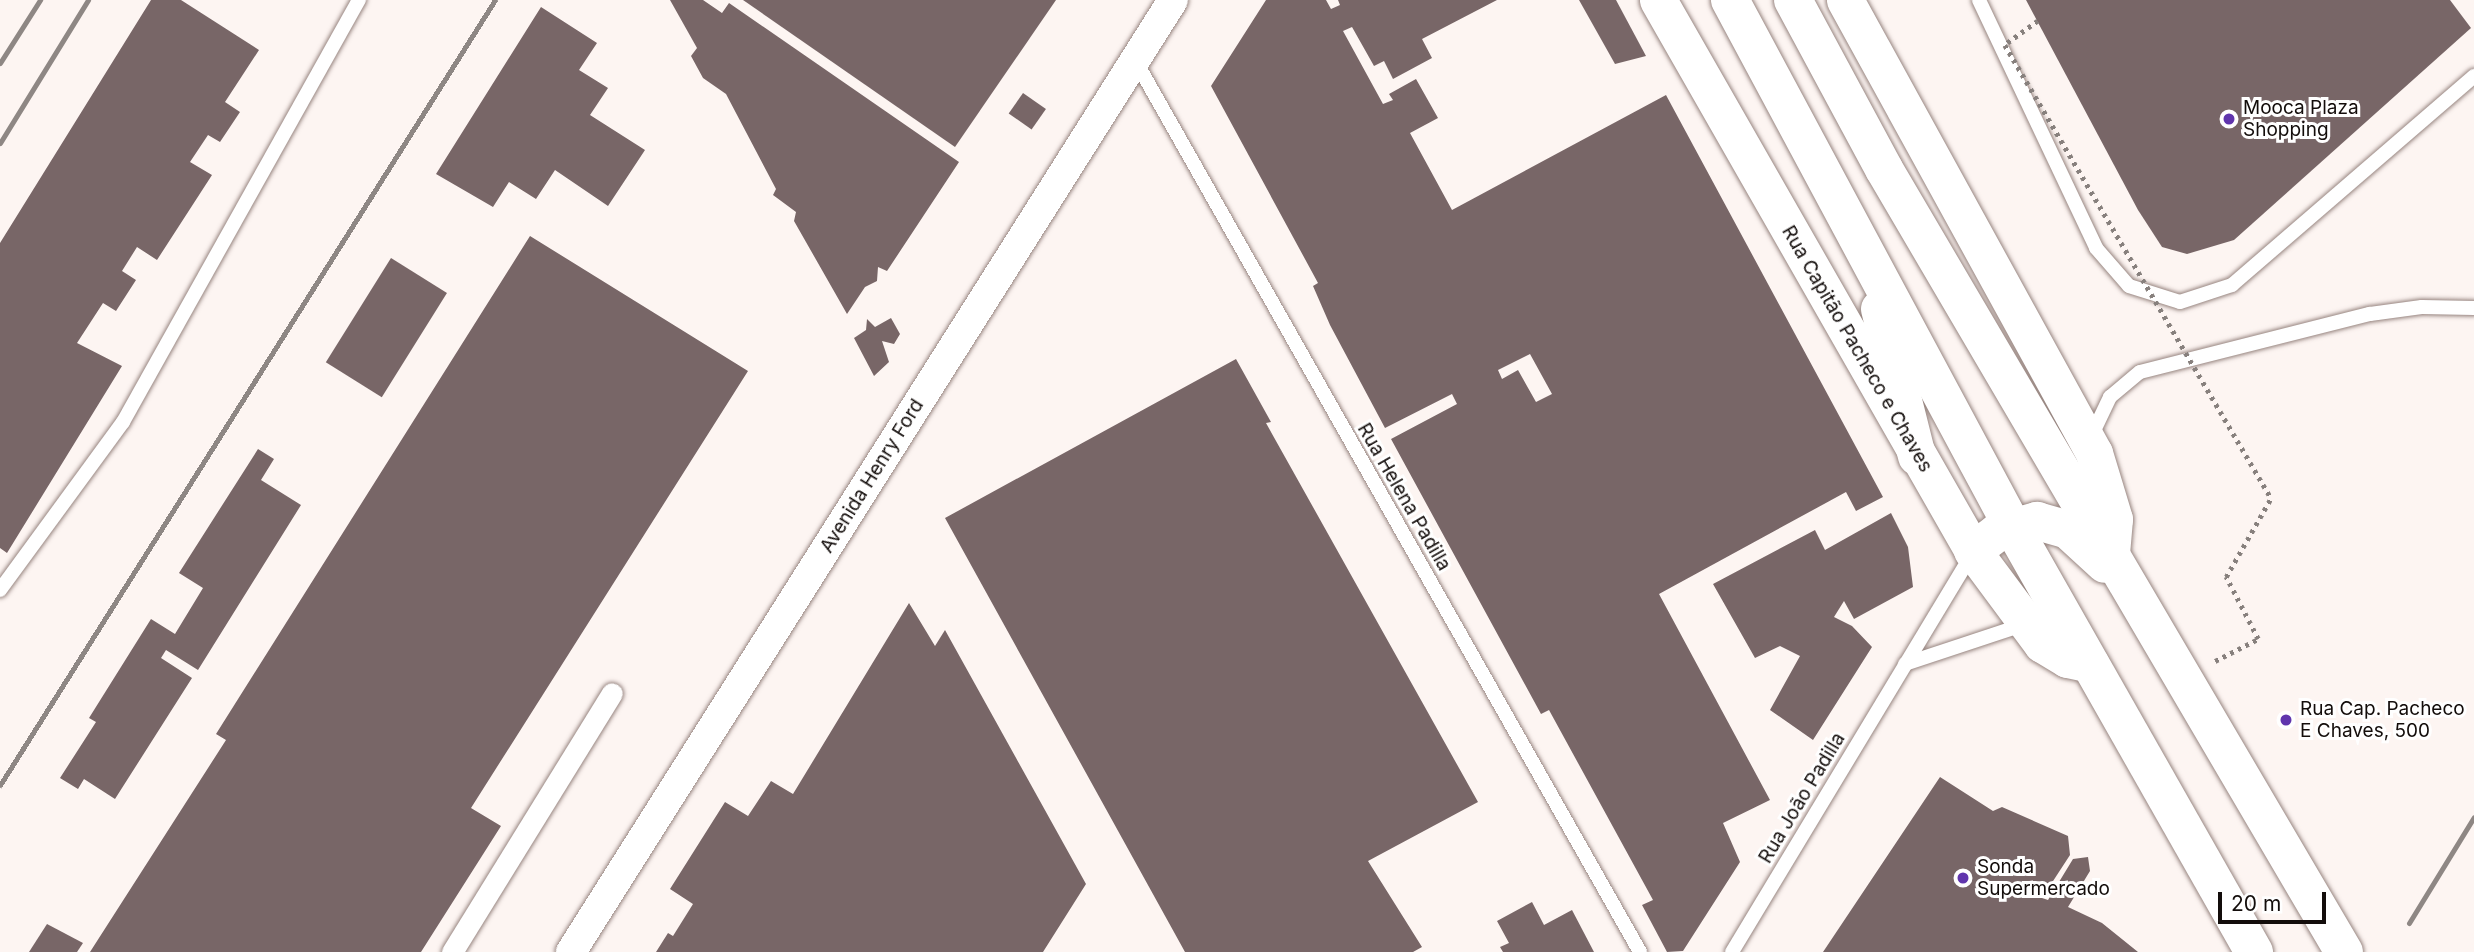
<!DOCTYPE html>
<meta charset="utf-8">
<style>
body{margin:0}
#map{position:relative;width:2474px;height:952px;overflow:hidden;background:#fdf5f2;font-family:Inter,sans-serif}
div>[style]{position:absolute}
.building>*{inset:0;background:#786667;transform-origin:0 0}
.path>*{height:4.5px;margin-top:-2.25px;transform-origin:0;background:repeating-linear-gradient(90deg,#87807d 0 3.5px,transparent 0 8.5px)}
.roads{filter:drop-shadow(0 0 2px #978580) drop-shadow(0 0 2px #978580)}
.service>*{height:14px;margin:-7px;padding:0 7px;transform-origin:7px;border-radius:7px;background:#fff}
.pedestrian>*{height:21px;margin:-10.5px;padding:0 10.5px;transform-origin:10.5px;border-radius:10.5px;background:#fff}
.minor>*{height:30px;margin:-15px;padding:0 15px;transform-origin:15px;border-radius:15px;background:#fff}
.tertiary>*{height:37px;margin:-18.5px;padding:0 18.5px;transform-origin:18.5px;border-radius:18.5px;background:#fff}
.secondary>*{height:38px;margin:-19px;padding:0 19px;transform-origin:19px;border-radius:19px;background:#fff}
.rail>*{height:5px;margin:-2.5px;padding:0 2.5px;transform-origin:2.5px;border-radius:2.5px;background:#8e8784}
.path-bridge>*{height:4.5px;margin-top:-2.25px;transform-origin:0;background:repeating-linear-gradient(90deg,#87807d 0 3.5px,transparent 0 8.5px)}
.dots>*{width:19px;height:19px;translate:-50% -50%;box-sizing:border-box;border:4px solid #fff;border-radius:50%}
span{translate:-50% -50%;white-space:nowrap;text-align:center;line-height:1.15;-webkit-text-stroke:6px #fff;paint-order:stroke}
.poi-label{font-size:19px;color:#130d0b}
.left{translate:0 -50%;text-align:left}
.street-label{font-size:19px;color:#130d0b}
.scale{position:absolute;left:2218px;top:892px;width:108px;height:32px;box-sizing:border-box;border:4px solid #130d0b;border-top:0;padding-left:9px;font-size:21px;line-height:24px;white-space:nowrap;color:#130d0b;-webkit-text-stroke:5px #fff;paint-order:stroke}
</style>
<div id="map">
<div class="building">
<div style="clip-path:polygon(151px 0,181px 0,259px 50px,225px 102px,240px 112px,220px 142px,208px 135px,190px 162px,212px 175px,157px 260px,137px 247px,122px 271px,136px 280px,116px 311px,103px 303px,77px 343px,122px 366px,7px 553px,0 548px,0 243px)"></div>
<div style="clip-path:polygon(670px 0,703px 0,722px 13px,729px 3px,959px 162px,887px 271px,878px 267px,877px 281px,865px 287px,847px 314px,794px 221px,796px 212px,773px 195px,776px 189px,726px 94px,703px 78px,691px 56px,697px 48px)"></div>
<div style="clip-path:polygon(743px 0,1056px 0,955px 147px)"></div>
<div style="clip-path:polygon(evenodd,1266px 0,1326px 0,1331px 9px,1340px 5px,1338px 0,1497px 0,1422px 39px,1432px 58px,1393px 79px,1384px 61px,1374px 66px,1352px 27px,1343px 31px,1383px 104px,1393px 100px,1389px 94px,1416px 79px,1438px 118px,1410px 133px,1452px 210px,1666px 95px,1883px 497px,1856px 511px,1846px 492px,1659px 594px,1770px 800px,1723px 823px,1740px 862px,1683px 951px,1667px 952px,1642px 905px,1653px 900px,1549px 710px,1541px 714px,1391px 439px,1457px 404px,1452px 394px,1385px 428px,1330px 325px,1313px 286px,1318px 283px,1211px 86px,1266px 0,1530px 354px,1552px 394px,1536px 402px,1518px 370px,1502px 379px,1498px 370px,1530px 354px)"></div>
<div style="clip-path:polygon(1579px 0,1616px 0,1646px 56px,1615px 64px)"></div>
<div style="clip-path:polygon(2026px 0,2450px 0,2471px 28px,2234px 240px,2187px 254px,2162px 247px,2138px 210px)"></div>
<div style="clip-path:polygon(541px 7px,597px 43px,579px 70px,608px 88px,590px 115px,645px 150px,608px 206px,555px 170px,536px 199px,509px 182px,493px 207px,436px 174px)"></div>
<div style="left:1023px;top:93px;width:28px;height:25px;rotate:35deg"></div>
<div style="clip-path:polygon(530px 236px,748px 371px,471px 808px,501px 826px,421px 952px,90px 952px,226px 740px,216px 734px)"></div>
<div style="left:391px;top:258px;width:66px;height:123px;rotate:32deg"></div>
<div style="clip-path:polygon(891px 318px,900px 334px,894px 344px,882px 341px,889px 362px,874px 376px,854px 338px,866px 330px,867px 319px,875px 327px)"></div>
<div style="clip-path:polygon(1236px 359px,1271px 422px,1266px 423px,1478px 802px,1368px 861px,1422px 947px,1413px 952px,1185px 952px,945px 518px)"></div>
<div style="clip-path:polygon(258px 449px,274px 459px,261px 480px,301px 505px,198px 670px,166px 650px,161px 658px,192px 678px,115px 799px,84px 779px,78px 789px,60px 778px,96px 722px,89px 718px,151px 619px,175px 634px,203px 588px,179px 573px)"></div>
<div style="clip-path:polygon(1891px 513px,1908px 547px,1913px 587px,1854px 619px,1844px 601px,1834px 617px,1852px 626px,1872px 647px,1813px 740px,1770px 710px,1800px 656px,1780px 646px,1755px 658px,1713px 584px,1815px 530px,1825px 550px)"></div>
<div style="clip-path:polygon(909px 603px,935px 646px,945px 630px,1086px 884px,1043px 952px,656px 952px,668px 933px,673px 936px,693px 904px,670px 889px,725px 802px,748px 816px,771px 781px,793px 794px)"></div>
<div style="clip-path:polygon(1940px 777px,1993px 811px,2002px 807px,2068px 836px,2070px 855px,2042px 898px,2048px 900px,2073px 859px,2088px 857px,2090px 871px,2068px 907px,2102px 923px,2138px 952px,1823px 952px)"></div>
<div style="clip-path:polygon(1532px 902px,1544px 925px,1572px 910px,1594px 952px,1503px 952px,1500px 947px,1509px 943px,1497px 921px)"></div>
<div style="clip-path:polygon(47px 924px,83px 943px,77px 952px,29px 952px)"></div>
</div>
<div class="path">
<div style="left:2215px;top:661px;width:48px;rotate:-27.1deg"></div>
<div style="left:2258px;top:639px;width:70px;rotate:-117.3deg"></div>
<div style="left:2226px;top:577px;width:91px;rotate:-60.3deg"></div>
</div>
<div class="roads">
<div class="service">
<div style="left:1979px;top:0;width:274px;rotate:64.7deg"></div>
<div style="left:2096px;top:248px;width:50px;rotate:49deg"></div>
<div style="left:2129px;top:286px;width:53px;rotate:17.4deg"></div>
<div style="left:2180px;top:302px;width:55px;rotate:-18.1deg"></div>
<div style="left:2232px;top:285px;width:320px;rotate:-40.8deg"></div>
<div style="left:1135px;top:60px;width:1025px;rotate:60.48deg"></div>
<div style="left:2090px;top:439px;width:47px;rotate:-64.5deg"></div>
<div style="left:2110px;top:397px;width:39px;rotate:-40deg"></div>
<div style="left:2140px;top:372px;width:237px;rotate:-14.2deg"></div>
<div style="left:2370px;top:314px;width:52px;rotate:-7.7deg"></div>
<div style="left:2422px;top:307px;width:52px;rotate:1.1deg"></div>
<div style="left:0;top:590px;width:208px;rotate:-53.8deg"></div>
<div style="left:123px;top:422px;width:484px;rotate:-60.8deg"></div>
<div style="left:1905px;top:664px;width:126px;rotate:-18.4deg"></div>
<div style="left:1732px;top:952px;width:467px;rotate:-58.9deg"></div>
</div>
<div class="pedestrian">
<div style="left:452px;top:952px;width:304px;rotate:-58.3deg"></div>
</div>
<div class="minor">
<div style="left:571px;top:952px;width:1126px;rotate:-57.69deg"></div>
</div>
<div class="tertiary">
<div style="left:1658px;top:0;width:635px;rotate:60.24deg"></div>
<div style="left:1973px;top:551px;width:116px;rotate:53.4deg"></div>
<div style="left:2042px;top:644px;width:29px;rotate:31deg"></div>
<div style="left:2067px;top:659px;width:24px;rotate:12deg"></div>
<div style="left:1845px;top:0;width:517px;rotate:61.2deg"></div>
<div style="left:2094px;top:453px;width:69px;rotate:73.1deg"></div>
<div style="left:2114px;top:519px;width:33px;rotate:95deg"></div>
</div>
<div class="secondary">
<div style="left:1730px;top:0;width:597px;rotate:61.8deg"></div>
<div style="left:2012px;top:526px;width:490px;rotate:60.4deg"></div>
<div style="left:1793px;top:0;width:192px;rotate:61.7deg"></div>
<div style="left:1884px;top:169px;width:908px;rotate:59.57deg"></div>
<div style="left:1880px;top:309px;width:152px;rotate:75.9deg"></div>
<div style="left:1973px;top:551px;width:31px;rotate:-37deg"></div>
<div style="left:1998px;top:532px;width:41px;rotate:-15.8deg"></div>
<div style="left:2037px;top:521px;width:32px;rotate:16deg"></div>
<div style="left:2068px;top:530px;width:50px;rotate:42.6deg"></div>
</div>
</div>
<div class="rail">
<div style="left:0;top:63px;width:75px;rotate:-57.6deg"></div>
<div style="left:0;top:143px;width:168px;rotate:-58.4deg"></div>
<div style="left:0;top:785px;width:928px;rotate:-57.77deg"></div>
<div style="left:2409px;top:923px;width:124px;rotate:-58.5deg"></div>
</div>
<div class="path-bridge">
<div style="left:2038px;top:21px;width:41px;rotate:144deg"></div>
<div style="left:2005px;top:45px;width:525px;rotate:59.58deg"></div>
</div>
<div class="dots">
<div style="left:2229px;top:119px;background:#6035ad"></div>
<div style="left:2286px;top:720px;background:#6035ad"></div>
<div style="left:1963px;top:878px;background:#6035ad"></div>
</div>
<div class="poi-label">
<span class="left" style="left:2243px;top:119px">Mooca Plaza<br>Shopping</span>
<span class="left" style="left:2300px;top:720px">Rua Cap. Pacheco<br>E Chaves, 500</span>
<span class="left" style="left:1977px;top:878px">Sonda<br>Supermercado</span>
</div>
<div class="street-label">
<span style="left:1857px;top:349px;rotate:60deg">Rua Capitão Pacheco e Chaves</span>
<span style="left:872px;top:476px;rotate:-58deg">Avenida Henry Ford</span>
<span style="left:1404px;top:497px;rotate:60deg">Rua Helena Padilla</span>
<span style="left:1802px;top:798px;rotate:-59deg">Rua João Padilla</span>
</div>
<div class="scale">20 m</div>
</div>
